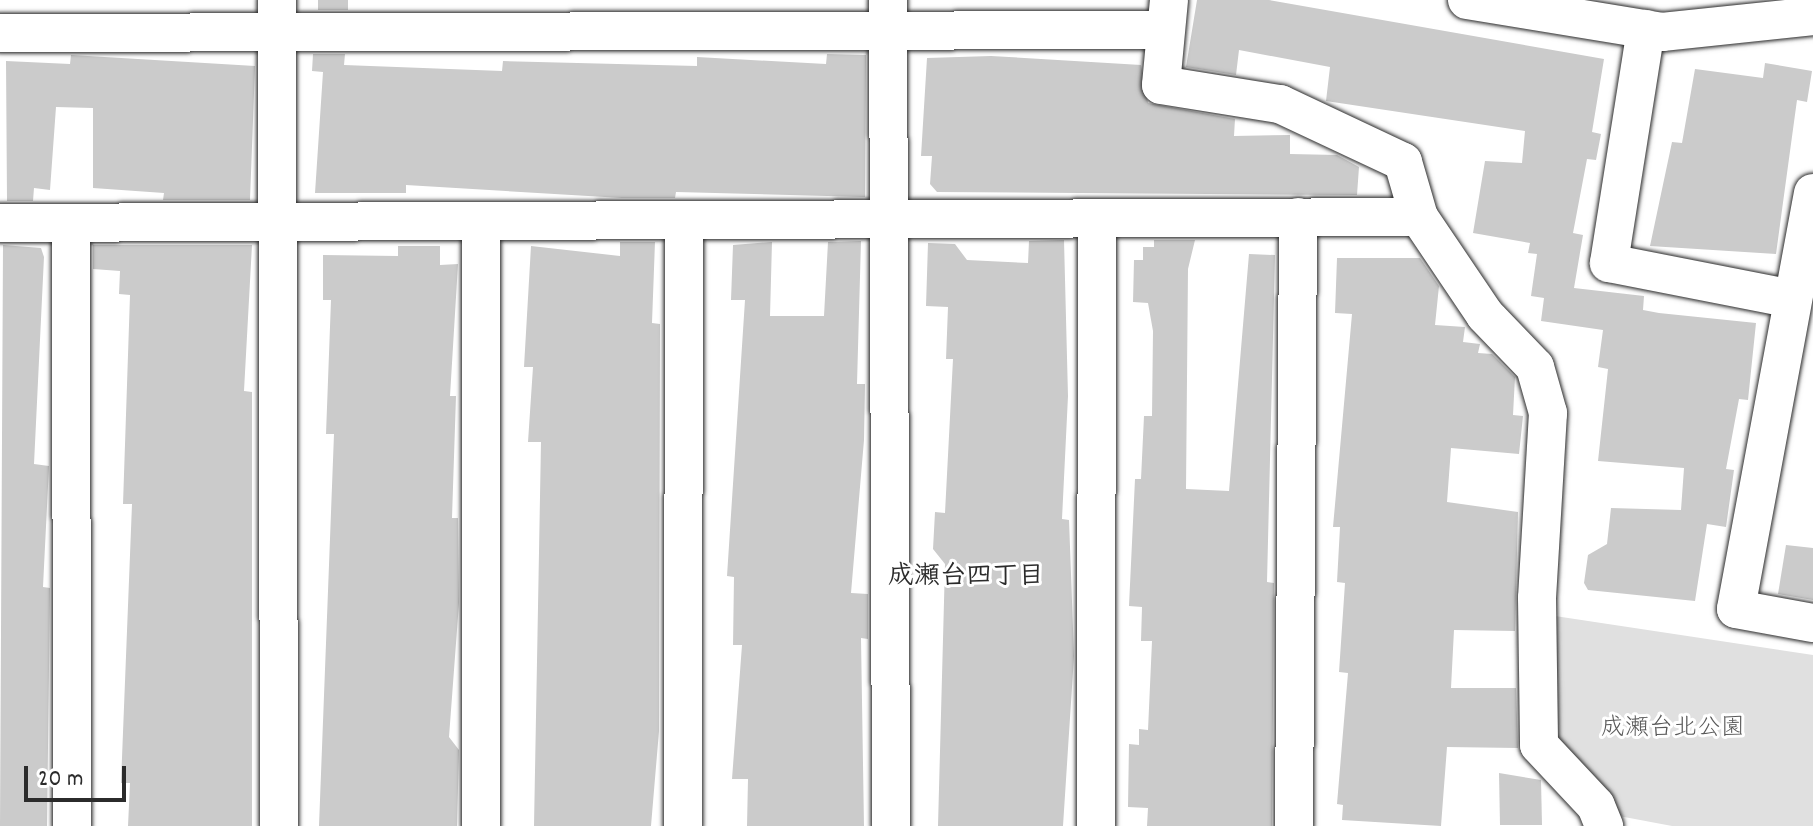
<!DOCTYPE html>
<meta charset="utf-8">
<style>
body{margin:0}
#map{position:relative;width:1813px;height:826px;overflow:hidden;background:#fff;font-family:Dekko,"Klee One",sans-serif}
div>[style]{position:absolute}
.green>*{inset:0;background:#e0e0e0}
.building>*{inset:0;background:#cbcbcb;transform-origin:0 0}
.roads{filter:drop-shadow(0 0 2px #2b2b2b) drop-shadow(0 0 2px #2b2b2b)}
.minor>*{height:38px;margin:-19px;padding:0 19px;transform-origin:19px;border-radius:19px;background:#fff}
span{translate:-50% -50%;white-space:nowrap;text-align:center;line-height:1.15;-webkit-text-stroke:6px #fff;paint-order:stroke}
.park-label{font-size:24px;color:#585858}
.neighbourhood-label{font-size:26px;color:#2b2b2b;font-weight:700}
.scale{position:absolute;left:24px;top:766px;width:102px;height:36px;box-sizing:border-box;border:4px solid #2b2b2b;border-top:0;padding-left:10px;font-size:24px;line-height:28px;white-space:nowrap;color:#2b2b2b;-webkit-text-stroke:6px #fff;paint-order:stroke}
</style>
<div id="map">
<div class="green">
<div style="clip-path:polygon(1555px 616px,1813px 655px,1813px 826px,1672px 826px,1619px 816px,1558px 739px)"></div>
</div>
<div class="building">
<div style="left:318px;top:0;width:30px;height:10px"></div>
<div style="clip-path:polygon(1197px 0,1269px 0,1604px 59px,1592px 132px,1601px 134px,1596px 160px,1587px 159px,1573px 233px,1583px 235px,1574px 288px,1644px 296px,1643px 310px,1659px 313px,1756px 323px,1748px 400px,1739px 399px,1726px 469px,1734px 470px,1726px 527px,1707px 524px,1695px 601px,1588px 590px,1584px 583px,1588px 555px,1607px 544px,1611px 508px,1681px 510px,1684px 468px,1598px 461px,1608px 369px,1598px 367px,1603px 330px,1541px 321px,1544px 298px,1531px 296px,1537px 254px,1528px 253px,1530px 243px,1473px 233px,1485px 161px,1522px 163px,1525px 131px,1326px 101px,1330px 67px,1239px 50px,1236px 75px,1186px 67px)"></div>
<div style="clip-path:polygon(313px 54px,345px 54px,344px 65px,502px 71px,503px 61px,697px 66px,697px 57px,826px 64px,827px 54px,866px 55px,865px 197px,676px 192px,675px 198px,622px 198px,406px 185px,406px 193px,315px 193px,323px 72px,312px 71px)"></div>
<div style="clip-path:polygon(71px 55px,255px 66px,250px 200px,163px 200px,164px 193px,93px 188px,93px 108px,56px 107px,50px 190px,34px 188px,33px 201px,7px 201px,6px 61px,70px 64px)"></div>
<div style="clip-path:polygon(991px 56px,1141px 65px,1148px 103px,1235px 119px,1234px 136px,1290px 135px,1290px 154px,1337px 155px,1359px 167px,1357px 195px,937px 192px,930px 184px,932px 156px,921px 156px,927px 58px)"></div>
<div style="clip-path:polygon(1765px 63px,1812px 71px,1807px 102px,1797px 100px,1776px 254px,1650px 246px,1672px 142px,1682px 143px,1695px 69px,1763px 78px)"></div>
<div style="clip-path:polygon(1064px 240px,1068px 396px,1062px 519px,1069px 520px,1074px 656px,1063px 826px,938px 826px,945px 564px,933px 549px,935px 512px,945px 513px,953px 359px,946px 359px,948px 307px,926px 306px,928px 243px,955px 244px,967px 260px,1028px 263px,1029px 241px)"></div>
<div style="clip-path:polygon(1154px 240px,1195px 240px,1188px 269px,1186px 489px,1229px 491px,1249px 254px,1275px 255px,1267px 582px,1274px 583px,1272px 826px,1147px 826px,1148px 808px,1128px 807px,1129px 744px,1139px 745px,1139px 729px,1148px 730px,1152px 641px,1141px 641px,1142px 607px,1129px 606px,1135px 479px,1141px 479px,1144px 416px,1152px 416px,1153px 331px,1148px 303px,1133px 302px,1134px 260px,1143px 260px,1143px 247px,1154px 247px)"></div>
<div style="clip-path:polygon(861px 241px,857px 384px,865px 384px,864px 440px,851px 593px,868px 594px,868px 639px,861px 638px,864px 826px,747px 826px,748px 779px,732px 779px,742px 645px,733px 645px,734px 577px,727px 576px,745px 300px,731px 300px,733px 245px,772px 242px,770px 316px,824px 316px,828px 242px)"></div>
<div style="clip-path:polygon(620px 242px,655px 242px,652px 323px,660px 324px,659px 731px,651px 826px,534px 826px,541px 442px,528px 442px,533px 367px,524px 367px,531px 246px,620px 256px)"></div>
<div style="clip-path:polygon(3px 245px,41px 248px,44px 257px,34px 464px,49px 466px,43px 587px,50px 588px,47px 826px,0 826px)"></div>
<div style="clip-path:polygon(93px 245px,252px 245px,244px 391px,252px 392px,252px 826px,128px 826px,130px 783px,121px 783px,132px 504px,123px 504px,130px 295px,119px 294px,120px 271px,93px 269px)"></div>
<div style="clip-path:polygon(398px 246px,440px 246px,440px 265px,458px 264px,450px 396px,456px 396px,452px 518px,458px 518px,459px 603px,449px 737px,459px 750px,457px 826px,319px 826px,334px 434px,326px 434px,331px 300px,323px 300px,323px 255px,398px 256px)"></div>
<div style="clip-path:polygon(1337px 258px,1420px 258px,1439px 286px,1435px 325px,1465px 327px,1463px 342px,1480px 344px,1478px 353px,1492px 354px,1515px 377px,1513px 415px,1523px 416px,1519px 454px,1451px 448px,1447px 502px,1518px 512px,1515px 631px,1454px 630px,1451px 688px,1516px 688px,1518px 748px,1447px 747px,1441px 826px,1342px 820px,1343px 805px,1337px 804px,1348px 673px,1339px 672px,1345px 583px,1337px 582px,1340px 527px,1333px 527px,1352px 314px,1335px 313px)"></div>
<div style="clip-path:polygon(1786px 545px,1813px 548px,1813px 600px,1778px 594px)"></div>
<div style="clip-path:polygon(1499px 773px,1541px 780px,1542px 825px,1500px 825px)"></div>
</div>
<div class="roads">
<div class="minor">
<div style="left:277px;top:0;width:826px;rotate:89.86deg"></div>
<div style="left:888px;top:0;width:826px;rotate:89.79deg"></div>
<div style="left:1169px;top:0;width:85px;rotate:95.4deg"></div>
<div style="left:1161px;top:85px;width:121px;rotate:9.1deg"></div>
<div style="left:1280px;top:104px;width:136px;rotate:25.2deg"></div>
<div style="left:1403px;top:162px;width:57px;rotate:73.8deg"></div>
<div style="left:1419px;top:217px;width:118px;rotate:56deg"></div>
<div style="left:1485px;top:315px;width:72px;rotate:46.1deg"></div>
<div style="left:1535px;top:367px;width:48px;rotate:74.2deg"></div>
<div style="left:1548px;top:413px;width:185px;rotate:93.4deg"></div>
<div style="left:1537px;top:598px;width:147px;rotate:89.2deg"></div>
<div style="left:1539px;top:745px;width:83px;rotate:46.9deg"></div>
<div style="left:1596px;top:806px;width:22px;rotate:68deg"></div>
<div style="left:1467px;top:0;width:198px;rotate:9.3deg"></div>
<div style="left:1662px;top:32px;width:152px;rotate:-6deg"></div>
<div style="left:1646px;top:29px;width:237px;rotate:99deg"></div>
<div style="left:1609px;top:263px;width:187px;rotate:11.1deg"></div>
<div style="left:0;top:33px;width:1162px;rotate:-0.15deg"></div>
<div style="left:1813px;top:193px;width:423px;rotate:100.5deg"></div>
<div style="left:1736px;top:609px;width:78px;rotate:10.3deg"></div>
<div style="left:481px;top:221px;width:605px;rotate:90deg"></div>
<div style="left:0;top:223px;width:1419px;rotate:-0.24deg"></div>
<div style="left:71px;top:223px;width:603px;rotate:89.9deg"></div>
<div style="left:683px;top:826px;width:606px;rotate:-89.91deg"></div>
<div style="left:1096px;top:826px;width:608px;rotate:-89.91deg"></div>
<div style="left:1294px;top:826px;width:609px;rotate:-89.62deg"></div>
</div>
</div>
<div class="park-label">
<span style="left:1673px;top:730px">成瀬台北公園</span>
</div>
<div class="neighbourhood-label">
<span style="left:966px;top:578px">成瀬台四丁目</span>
</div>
<div class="scale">20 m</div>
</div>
